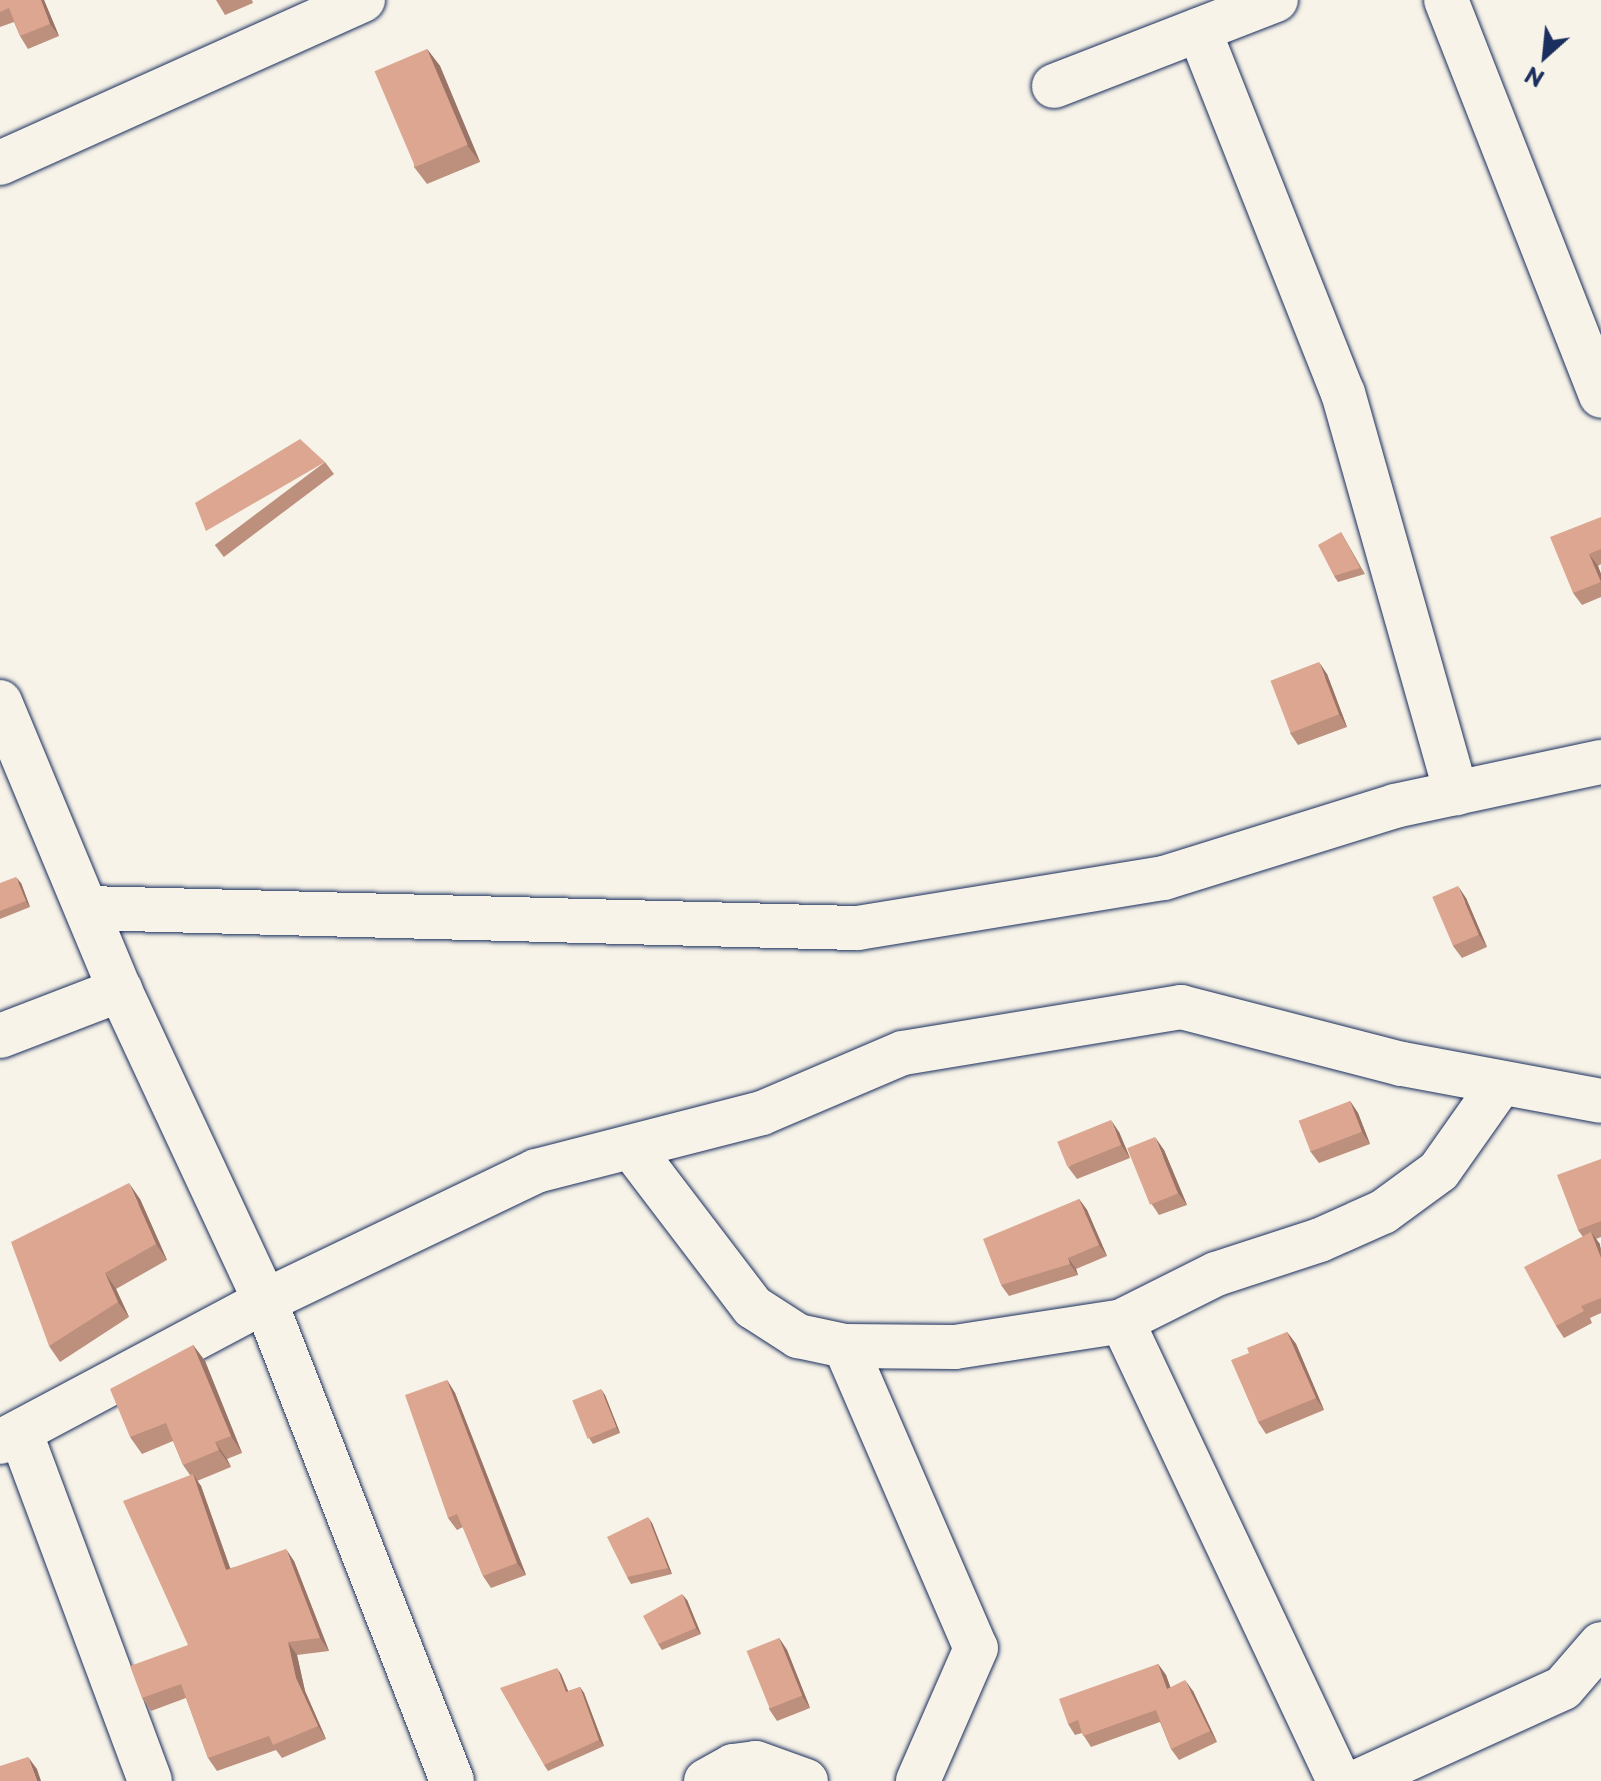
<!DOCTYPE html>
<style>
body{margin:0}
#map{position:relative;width:1601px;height:1781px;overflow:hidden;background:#f7f3e8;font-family:"Playpen Sans",sans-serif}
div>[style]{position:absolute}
.roads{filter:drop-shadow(0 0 2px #1b2f5e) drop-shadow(0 0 2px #1b2f5e)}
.minor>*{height:44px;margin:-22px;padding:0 22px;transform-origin:22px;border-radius:22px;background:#f7f3e8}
.wall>*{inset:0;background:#bd8f7d;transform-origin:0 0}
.shaded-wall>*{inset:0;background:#9a7466}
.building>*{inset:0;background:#dca691;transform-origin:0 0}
span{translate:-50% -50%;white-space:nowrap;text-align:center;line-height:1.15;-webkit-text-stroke:8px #f7f3e8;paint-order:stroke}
.north{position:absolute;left:1505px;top:16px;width:80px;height:80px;-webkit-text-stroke:6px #f7f3e8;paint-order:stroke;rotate:207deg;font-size:22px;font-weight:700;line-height:32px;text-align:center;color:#1b2f5e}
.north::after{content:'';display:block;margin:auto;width:28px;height:36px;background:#1b2f5e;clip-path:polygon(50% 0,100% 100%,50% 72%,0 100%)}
</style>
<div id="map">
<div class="roads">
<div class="minor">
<div style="left:1446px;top:0;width:425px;rotate:68.6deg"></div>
<div style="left:1199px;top:30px;width:391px;rotate:68.4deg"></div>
<div style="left:1343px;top:393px;width:416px;rotate:74.2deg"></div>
<div style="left:1054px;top:86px;width:238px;rotate:-21.2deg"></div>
<div style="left:0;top:163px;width:398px;rotate:-24.2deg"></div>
<div style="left:0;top:702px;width:312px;rotate:67.4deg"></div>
<div style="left:120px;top:990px;width:343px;rotate:65deg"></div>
<div style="left:265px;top:1301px;width:515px;rotate:68.71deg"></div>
<div style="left:87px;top:908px;width:771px;rotate:1.49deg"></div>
<div style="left:858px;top:928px;width:310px;rotate:-9.3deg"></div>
<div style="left:1164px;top:878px;width:242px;rotate:-17.3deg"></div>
<div style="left:1395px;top:806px;width:211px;rotate:-12.1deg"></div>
<div style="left:0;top:1036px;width:129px;rotate:-21deg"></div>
<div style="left:631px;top:1147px;width:201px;rotate:52.7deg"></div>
<div style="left:753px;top:1307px;width:54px;rotate:32.8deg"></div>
<div style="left:798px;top:1336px;width:48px;rotate:12deg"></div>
<div style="left:845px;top:1346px;width:110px;rotate:0.5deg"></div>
<div style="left:955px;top:1347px;width:169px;rotate:-8.8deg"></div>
<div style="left:1122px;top:1321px;width:105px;rotate:-26.6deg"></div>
<div style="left:1216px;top:1274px;width:109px;rotate:-18.1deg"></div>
<div style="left:1320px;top:1240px;width:69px;rotate:-24deg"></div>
<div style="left:1383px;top:1212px;width:69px;rotate:-36.2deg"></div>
<div style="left:1439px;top:1171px;width:108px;rotate:-54.8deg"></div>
<div style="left:1122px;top:1321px;width:509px;rotate:64.74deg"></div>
<div style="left:845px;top:1346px;width:329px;rotate:66.6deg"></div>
<div style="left:976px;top:1648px;width:145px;rotate:113.6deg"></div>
<div style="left:21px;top:1434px;width:370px;rotate:69.6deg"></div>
<div style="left:0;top:1442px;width:300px;rotate:-28deg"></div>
<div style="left:265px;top:1301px;width:301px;rotate:-25.6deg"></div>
<div style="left:536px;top:1171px;width:233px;rotate:-14.4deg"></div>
<div style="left:762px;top:1113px;width:153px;rotate:-23.1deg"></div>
<div style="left:903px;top:1053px;width:282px;rotate:-9.4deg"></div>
<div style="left:1181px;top:1007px;width:228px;rotate:14.5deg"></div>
<div style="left:1402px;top:1064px;width:202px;rotate:10.5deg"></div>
<div style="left:706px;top:1781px;width:31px;rotate:-29deg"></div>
<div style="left:733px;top:1766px;width:23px;rotate:-7deg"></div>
<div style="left:756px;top:1763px;width:53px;rotate:19.8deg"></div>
<div style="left:1359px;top:1781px;width:224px;rotate:-24.5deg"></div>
<div style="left:1563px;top:1688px;width:58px;rotate:-49.2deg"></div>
</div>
</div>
<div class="wall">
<div style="clip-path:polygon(0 0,44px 0,59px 36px,28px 49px,20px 36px,14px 22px,0 27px)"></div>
<div style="clip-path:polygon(216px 0,252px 0,253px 3px,225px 15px)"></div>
<div style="clip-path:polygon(427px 49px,440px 66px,480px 162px,427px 184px,414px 167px)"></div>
<div style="left:325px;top:462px;width:15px;height:138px;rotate:53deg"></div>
<div style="clip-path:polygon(1601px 517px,1601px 564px,1598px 566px,1601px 574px,1601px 597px,1582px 605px,1573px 593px)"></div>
<div style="clip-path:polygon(1341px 532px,1365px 574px,1338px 582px,1334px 576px)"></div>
<div style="clip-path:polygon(1327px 674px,1347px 727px,1298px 745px,1290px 733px)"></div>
<div style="clip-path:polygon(0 883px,21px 883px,30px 907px,0 919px)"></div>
<div style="clip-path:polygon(1466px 898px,1487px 947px,1462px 958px,1453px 946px)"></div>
<div style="clip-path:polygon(1350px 1101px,1358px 1113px,1370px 1144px,1319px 1163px,1310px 1151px)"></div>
<div style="clip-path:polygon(1119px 1132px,1130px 1158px,1077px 1179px,1068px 1167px)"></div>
<div style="clip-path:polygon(1164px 1150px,1187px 1205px,1159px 1215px,1151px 1203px)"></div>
<div style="clip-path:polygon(1601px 1159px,1601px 1237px,1596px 1239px,1601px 1248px,1601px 1313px,1590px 1318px,1592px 1323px,1564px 1338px,1556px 1326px,1583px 1237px,1578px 1230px)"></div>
<div style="clip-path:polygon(140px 1199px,167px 1260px,116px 1289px,129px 1317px,60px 1362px,49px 1346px)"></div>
<div style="clip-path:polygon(1079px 1199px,1087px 1210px,1107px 1256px,1076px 1269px,1078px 1275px,1009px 1296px,1001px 1285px)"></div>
<div style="clip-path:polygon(1287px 1332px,1296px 1344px,1324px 1410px,1266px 1434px,1258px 1422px,1249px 1353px)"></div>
<div style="clip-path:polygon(193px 1345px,205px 1361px,242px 1453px,227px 1459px,231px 1467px,197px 1481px,201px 1486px,230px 1568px,294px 1561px,329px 1651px,297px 1655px,305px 1691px,326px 1739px,282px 1758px,276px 1750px,217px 1771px,208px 1758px,186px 1698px,151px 1711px,142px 1698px,188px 1645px,190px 1475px,183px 1465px,173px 1441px,142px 1454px,130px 1437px)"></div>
<div style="clip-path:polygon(447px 1380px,455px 1393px,526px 1575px,491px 1588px,483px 1576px,463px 1527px,457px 1530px,448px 1518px)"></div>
<div style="clip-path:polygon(605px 1395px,620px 1433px,593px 1444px,589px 1438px)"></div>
<div style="clip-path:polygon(652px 1523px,672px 1574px,631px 1584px,627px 1577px)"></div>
<div style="clip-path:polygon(687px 1600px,701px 1634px,662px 1650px,658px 1644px)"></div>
<div style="clip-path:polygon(779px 1638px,787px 1650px,810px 1708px,777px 1721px,769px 1709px)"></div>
<div style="clip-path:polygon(1158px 1664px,1166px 1675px,1170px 1687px,1193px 1691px,1217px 1742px,1179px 1760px,1171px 1749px,1160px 1722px,1091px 1747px,1082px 1733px,1075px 1735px,1068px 1724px)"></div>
<div style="clip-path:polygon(561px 1674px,568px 1691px,580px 1687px,584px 1693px,604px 1746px,548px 1771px,544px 1765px)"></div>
</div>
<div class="shaded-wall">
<div style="clip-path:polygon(41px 0,44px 0,59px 36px,50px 24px)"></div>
<div style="clip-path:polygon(427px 49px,440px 66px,480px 162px,467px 145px)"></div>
<div style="clip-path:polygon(1589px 554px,1598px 566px,1601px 574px,1601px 583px)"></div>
<div style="clip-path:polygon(1319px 662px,1327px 674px,1347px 727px,1339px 714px)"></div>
<div style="clip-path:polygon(16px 877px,21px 883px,30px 907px,26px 901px)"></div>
<div style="clip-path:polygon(1458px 886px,1466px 898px,1487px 947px,1479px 935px)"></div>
<div style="clip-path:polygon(1350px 1101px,1358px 1113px,1370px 1144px,1362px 1132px)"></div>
<div style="clip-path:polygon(1111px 1120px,1119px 1132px,1130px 1158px,1121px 1145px)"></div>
<div style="clip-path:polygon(1155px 1137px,1164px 1150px,1187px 1205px,1178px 1193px)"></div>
<div style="clip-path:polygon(129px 1183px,140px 1199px,167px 1260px,156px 1244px)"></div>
<div style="clip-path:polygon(1079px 1199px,1087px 1210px,1107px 1256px,1099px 1245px)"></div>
<div style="clip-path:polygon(1591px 1232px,1600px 1244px,1601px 1258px)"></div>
<div style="clip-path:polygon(1068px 1258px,1076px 1269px,1078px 1275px,1070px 1264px)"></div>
<div style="clip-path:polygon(105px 1273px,116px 1289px,129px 1317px,118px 1302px)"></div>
<div style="clip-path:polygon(1287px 1332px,1296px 1344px,1324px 1410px,1316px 1398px)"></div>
<div style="clip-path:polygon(193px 1345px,205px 1361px,242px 1453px,231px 1436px)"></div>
<div style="clip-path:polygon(447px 1380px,455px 1393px,526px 1575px,517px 1563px)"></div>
<div style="clip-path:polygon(601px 1389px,605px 1395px,620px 1433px,616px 1427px)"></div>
<div style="clip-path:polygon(215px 1442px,227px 1459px,231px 1467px,219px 1450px)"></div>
<div style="clip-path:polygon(193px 1474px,201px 1486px,235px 1582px,226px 1570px)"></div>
<div style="clip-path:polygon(648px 1517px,652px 1523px,672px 1574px,668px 1568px)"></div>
<div style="clip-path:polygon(286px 1549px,294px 1561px,329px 1651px,320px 1638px)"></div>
<div style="clip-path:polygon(682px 1594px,687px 1600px,701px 1634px,696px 1628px)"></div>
<div style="clip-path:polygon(779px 1638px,787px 1650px,810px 1708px,802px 1696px)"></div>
<div style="clip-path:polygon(288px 1642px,297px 1655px,305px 1691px,326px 1739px,318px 1726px,296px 1678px)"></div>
<div style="clip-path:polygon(1158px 1664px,1166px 1675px,1175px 1700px,1167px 1689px)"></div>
<div style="clip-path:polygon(557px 1668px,561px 1674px,571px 1698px,566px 1692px)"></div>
<div style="clip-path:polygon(1185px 1680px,1193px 1691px,1217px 1742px,1210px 1731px)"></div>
<div style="clip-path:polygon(580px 1687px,584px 1693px,604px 1746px,599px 1740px)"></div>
<div style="clip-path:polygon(28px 1757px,37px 1769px,41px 1781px,37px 1781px)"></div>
</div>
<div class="building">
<div style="clip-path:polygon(0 0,41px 0,50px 24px,20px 36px,9px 8px,0 12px)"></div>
<div style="left:427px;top:49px;width:104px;height:57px;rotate:67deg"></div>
<div style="clip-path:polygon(300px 439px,325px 462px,206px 531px,195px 503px)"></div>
<div style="clip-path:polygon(1601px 517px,1601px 549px,1589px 554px,1601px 582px,1573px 593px,1550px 537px)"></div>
<div style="clip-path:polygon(1341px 532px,1360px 568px,1334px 576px,1318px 545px)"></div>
<div style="left:1319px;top:662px;width:56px;height:52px;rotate:69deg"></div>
<div style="clip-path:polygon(16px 877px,26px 901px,0 911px,0 883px)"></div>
<div style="left:1458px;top:886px;width:53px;height:28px;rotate:67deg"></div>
<div style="left:1350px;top:1101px;width:33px;height:55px;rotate:69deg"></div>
<div style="left:1111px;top:1120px;width:27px;height:58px;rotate:68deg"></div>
<div style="left:1155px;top:1137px;width:61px;height:30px;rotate:68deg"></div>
<div style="clip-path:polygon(1601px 1159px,1601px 1221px,1578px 1230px,1557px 1175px)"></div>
<div style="clip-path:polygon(129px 1183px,156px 1244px,105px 1273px,118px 1302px,49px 1346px,11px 1242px)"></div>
<div style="clip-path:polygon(1079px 1199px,1099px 1245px,1068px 1258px,1070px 1264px,1001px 1285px,983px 1239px)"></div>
<div style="clip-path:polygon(1591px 1232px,1601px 1258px,1601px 1298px,1581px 1306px,1584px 1311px,1556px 1326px,1524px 1267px)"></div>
<div style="clip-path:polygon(1287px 1332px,1316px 1398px,1258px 1422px,1231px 1360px,1249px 1353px,1247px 1348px)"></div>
<div style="clip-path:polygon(193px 1345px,231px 1436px,215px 1442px,219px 1450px,183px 1465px,166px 1423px,130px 1437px,110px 1389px)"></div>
<div style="clip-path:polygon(447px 1380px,517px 1563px,483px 1576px,457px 1514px,448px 1518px,405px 1395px)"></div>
<div style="left:601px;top:1389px;width:41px;height:31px;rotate:68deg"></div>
<div style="clip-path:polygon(193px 1474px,226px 1570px,286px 1549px,320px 1638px,288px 1642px,296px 1678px,318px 1726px,273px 1745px,269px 1736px,208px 1758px,181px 1684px,142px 1698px,130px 1666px,188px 1645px,123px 1501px)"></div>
<div style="clip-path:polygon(648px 1517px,668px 1568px,627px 1577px,607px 1537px)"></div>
<div style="clip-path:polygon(682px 1594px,696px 1628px,658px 1644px,643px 1616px)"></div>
<div style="left:779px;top:1638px;width:62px;height:35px;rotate:68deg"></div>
<div style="clip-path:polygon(1158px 1664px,1167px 1689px,1185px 1680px,1210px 1731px,1171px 1749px,1156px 1710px,1083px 1736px,1078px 1720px,1068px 1724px,1059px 1699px)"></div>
<div style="clip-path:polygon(557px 1668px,566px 1692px,580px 1687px,599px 1740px,544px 1765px,500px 1688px)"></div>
<div style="clip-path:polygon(28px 1757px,37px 1781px,0 1781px,0 1766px)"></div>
</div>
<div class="north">N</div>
</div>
